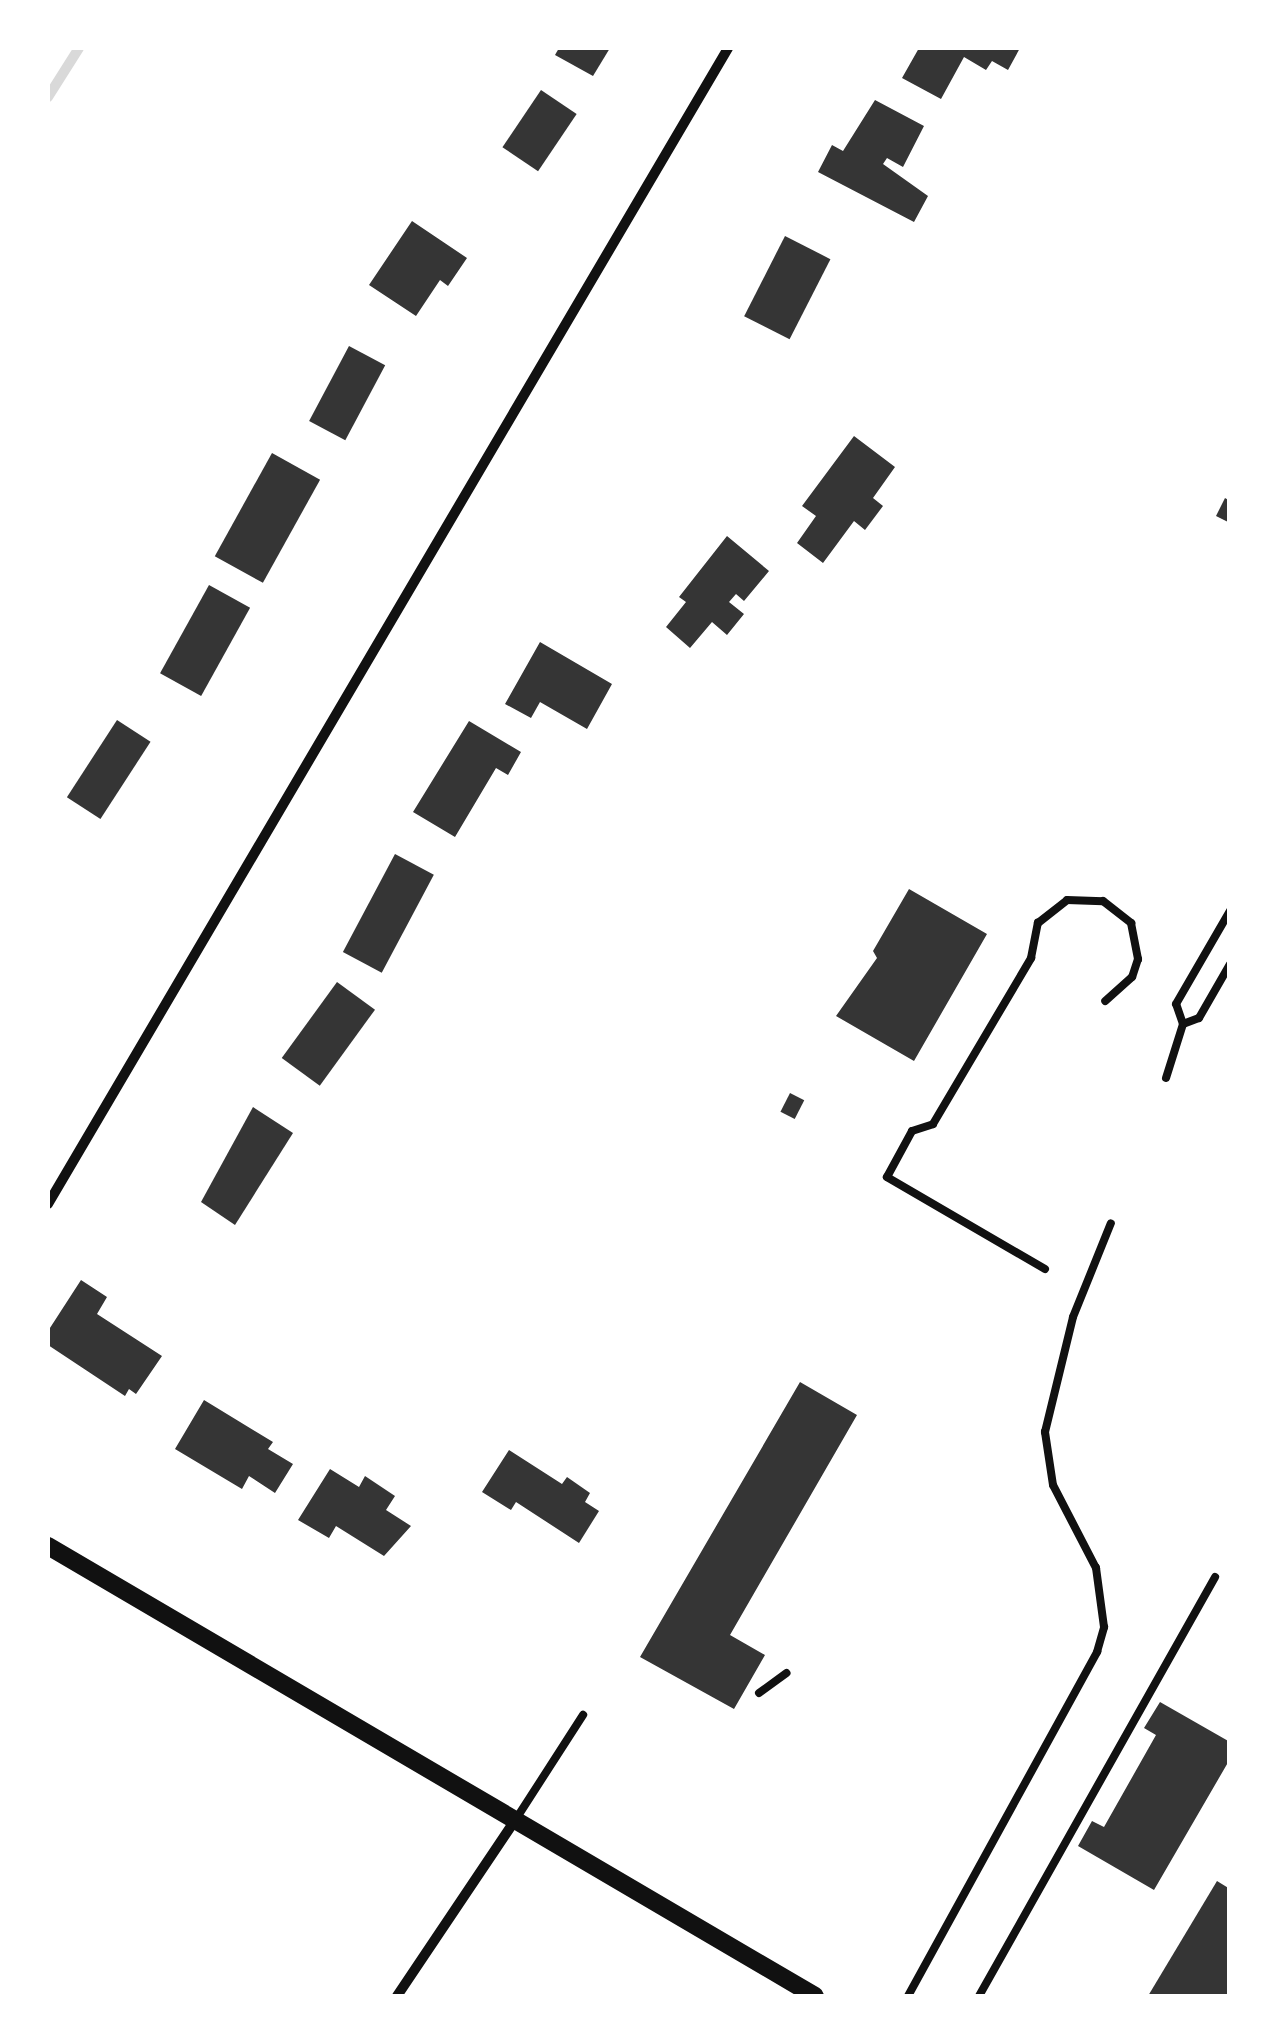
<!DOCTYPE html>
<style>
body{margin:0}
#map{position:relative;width:1277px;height:2044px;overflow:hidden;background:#fff;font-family:Inter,sans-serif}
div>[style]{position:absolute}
.stream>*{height:10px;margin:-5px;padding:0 5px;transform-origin:5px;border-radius:5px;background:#d9d9d9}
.building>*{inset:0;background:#353535;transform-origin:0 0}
.service>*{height:8px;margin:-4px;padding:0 4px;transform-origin:4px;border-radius:4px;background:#111}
.minor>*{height:10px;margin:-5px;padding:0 5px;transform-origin:5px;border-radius:5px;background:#111}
.tertiary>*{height:18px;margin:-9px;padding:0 9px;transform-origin:9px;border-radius:9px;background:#111}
span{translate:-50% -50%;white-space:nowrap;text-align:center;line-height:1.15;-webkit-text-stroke:8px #fff;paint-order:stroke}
.frame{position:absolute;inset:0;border:50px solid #fff;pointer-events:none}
</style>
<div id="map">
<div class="stream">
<div style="left:48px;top:97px;width:58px;rotate:-57.7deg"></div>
</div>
<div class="building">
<div style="clip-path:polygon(559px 48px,610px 48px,593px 76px,555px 55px)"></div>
<div style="clip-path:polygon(919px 48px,1020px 48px,1008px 70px,992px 61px,986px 70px,964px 57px,941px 99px,902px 78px)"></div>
<div style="left:541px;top:90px;width:43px;height:69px;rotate:34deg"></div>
<div style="clip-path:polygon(875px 100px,924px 126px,903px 167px,887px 158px,883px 164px,928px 196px,914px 222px,818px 172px,832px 145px,843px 151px)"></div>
<div style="clip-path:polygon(412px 221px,467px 258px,448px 286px,440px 280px,416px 316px,369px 285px)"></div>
<div style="left:785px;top:236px;width:51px;height:90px;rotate:27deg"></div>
<div style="left:349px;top:346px;width:41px;height:85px;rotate:28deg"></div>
<div style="clip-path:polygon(854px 436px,895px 467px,873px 498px,883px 506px,865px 530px,854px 521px,823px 563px,797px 543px,816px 516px,802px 506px)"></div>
<div style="left:272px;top:453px;width:55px;height:118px;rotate:29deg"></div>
<div style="clip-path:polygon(1225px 498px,1230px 501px,1230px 523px,1216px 516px)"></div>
<div style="clip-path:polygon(727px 536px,769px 571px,744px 601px,736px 594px,729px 602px,744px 614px,727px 635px,712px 622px,690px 648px,666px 627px,686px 602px,679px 597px)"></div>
<div style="left:209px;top:585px;width:47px;height:101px;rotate:29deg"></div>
<div style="clip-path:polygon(540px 642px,612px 684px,587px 729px,540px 702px,531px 718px,505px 704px)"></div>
<div style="left:117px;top:720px;width:40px;height:92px;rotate:33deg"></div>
<div style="clip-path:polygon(469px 721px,521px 752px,508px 775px,496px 768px,455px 837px,413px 812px)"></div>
<div style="left:395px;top:854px;width:44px;height:111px;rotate:28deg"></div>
<div style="clip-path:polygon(909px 889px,987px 934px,914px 1061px,836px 1016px,877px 958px,873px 951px)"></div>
<div style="left:337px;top:982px;width:47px;height:94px;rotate:36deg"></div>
<div style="left:790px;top:1093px;width:16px;height:21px;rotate:27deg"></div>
<div style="clip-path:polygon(253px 1107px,293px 1133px,235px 1225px,201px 1202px)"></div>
<div style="clip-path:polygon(81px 1280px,107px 1297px,97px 1314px,162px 1356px,136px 1394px,129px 1389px,125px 1396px,48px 1345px,48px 1331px)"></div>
<div style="clip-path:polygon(800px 1382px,857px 1415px,730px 1635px,765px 1655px,734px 1709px,640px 1657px)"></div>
<div style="clip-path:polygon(204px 1400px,273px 1442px,268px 1449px,293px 1464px,275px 1493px,249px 1476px,242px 1489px,175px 1449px)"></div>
<div style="clip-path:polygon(509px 1450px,562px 1484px,567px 1477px,590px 1493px,585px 1502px,599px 1511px,579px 1543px,516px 1502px,511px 1510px,482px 1492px)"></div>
<div style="clip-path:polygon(330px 1469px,359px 1487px,365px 1476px,395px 1496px,386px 1510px,411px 1526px,384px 1556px,336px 1526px,329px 1538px,298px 1520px)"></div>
<div style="clip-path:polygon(1160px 1702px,1230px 1742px,1230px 1759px,1154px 1890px,1078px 1846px,1092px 1821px,1104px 1827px,1156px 1735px,1144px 1728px)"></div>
<div style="clip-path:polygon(1217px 1881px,1230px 1889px,1230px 1996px,1148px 1996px)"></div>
</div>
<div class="service">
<div style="left:1183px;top:1024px;width:17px;rotate:-21deg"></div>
<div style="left:1199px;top:1018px;width:62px;rotate:-60.1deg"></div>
<div style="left:1166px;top:1078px;width:57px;rotate:-72.5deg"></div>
<div style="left:1183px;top:1024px;width:21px;rotate:-109deg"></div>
<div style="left:1176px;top:1004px;width:108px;rotate:-59.9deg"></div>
<div style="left:1045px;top:1269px;width:183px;rotate:-149.8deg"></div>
<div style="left:887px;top:1177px;width:52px;rotate:-61.5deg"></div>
<div style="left:912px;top:1131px;width:22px;rotate:-18deg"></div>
<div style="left:933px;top:1124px;width:193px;rotate:-59.4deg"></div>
<div style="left:1031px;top:958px;width:36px;rotate:-79deg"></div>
<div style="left:1038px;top:923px;width:37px;rotate:-38deg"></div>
<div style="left:1067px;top:900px;width:36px;rotate:2deg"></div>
<div style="left:1103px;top:901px;width:36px;rotate:38deg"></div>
<div style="left:1131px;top:923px;width:37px;rotate:79deg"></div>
<div style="left:1138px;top:959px;width:19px;rotate:108deg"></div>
<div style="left:1132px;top:977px;width:36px;rotate:138deg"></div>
<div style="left:759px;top:1693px;width:34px;rotate:-36deg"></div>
<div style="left:516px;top:1819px;width:124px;rotate:-57.2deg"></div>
<div style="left:908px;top:1996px;width:393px;rotate:-61.2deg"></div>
<div style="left:1097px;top:1652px;width:26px;rotate:-74deg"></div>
<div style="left:1104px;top:1627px;width:60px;rotate:-97.7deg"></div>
<div style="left:1096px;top:1568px;width:93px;rotate:-117.4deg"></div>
<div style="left:1053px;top:1485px;width:54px;rotate:-98.6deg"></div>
<div style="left:1045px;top:1432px;width:118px;rotate:-76.3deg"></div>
<div style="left:1073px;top:1317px;width:101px;rotate:-68deg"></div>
<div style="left:979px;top:1996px;width:481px;rotate:-60.6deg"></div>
</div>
<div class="minor">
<div style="left:48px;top:1204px;width:1341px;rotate:-59.53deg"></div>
<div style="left:397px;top:1996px;width:213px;rotate:-56.1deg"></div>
</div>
<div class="tertiary">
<div style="left:48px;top:1546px;width:889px;rotate:30.4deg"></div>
</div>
<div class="frame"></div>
</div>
